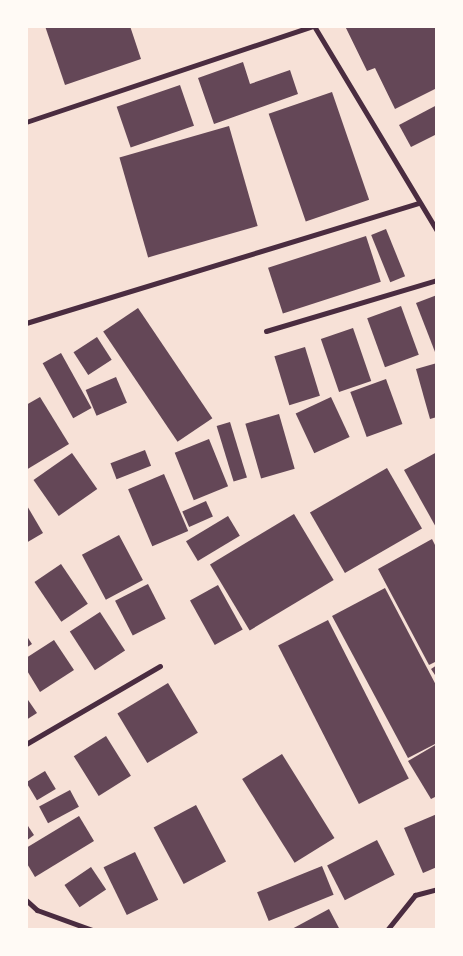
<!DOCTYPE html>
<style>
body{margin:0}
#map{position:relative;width:463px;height:956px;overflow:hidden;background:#f7e1d7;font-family:"Fira Sans Condensed",sans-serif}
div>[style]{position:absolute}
.building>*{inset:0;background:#644757;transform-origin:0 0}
.minor>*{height:5px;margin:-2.5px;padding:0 2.5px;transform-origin:2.5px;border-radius:2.5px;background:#4a2c40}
span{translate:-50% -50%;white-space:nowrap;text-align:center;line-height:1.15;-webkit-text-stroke:4.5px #fffaf5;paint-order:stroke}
.frame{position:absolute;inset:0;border:28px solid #fffaf5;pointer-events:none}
</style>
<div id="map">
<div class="building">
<div style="clip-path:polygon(45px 26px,130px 26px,141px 59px,65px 85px)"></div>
<div style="clip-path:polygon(345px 26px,437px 26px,437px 88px,395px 109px,375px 68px,367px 71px)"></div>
<div style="clip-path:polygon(243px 62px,250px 84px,290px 70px,298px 94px,214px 124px,198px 78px)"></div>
<div style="left:180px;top:85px;width:43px;height:67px;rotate:71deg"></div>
<div style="left:332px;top:92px;width:114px;height:67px;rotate:71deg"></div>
<div style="clip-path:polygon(437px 105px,437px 134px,411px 147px,399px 125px)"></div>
<div style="left:229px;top:126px;width:104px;height:114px;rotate:74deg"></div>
<div style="left:386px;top:229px;width:51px;height:16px;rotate:68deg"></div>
<div style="left:366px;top:236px;width:48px;height:103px;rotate:72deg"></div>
<div style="clip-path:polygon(437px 295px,437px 352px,435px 352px,416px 303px)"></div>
<div style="left:401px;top:306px;width:52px;height:36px;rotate:70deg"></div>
<div style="left:138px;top:308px;width:133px;height:42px;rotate:56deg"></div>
<div style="left:353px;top:328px;width:56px;height:34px;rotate:71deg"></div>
<div style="left:97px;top:337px;width:27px;height:28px;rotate:57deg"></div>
<div style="left:305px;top:347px;width:51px;height:32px;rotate:73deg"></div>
<div style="left:61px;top:353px;width:63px;height:21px;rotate:61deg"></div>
<div style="clip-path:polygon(437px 363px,437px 417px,430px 419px,416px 369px)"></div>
<div style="left:116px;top:377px;width:28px;height:33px;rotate:67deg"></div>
<div style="left:386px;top:379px;width:48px;height:38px;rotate:70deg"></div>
<div style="clip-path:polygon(40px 397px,69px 444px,26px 470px,26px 405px)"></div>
<div style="left:331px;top:397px;width:44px;height:39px;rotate:65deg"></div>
<div style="left:279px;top:414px;width:57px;height:35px;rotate:74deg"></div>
<div style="left:230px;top:422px;width:58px;height:14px;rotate:73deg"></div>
<div style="left:209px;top:439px;width:51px;height:37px;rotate:68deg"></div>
<div style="left:145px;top:450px;width:17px;height:37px;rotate:69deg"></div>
<div style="clip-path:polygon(437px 452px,437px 529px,404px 470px)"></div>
<div style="left:72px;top:453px;width:44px;height:47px;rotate:55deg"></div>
<div style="left:387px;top:468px;width:70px;height:89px;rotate:60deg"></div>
<div style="left:164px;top:474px;width:62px;height:39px;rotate:67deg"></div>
<div style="left:206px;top:501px;width:17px;height:26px;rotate:66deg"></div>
<div style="clip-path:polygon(26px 504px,43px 533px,26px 543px)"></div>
<div style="left:294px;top:514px;width:77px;height:98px;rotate:59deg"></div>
<div style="left:228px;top:516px;width:23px;height:49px;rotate:59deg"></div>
<div style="left:119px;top:535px;width:51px;height:42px;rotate:62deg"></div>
<div style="clip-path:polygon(432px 539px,437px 549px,437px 661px,429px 665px,378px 569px)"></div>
<div style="left:61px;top:564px;width:48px;height:32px;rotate:56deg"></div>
<div style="left:148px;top:584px;width:39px;height:37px;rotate:63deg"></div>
<div style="left:218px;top:585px;width:51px;height:32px;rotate:61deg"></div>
<div style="clip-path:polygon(385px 588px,437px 687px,437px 743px,408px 758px,332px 616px)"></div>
<div style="left:100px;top:612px;width:46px;height:36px;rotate:57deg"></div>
<div style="left:328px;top:620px;width:178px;height:56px;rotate:63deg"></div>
<div style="clip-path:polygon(26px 635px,32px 644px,26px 648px)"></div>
<div style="clip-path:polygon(54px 640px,74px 670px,40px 692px,26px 669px,26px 658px)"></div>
<div style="clip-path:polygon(437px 665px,437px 678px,431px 669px)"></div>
<div style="left:168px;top:683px;width:58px;height:59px;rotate:59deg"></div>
<div style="clip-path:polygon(26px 697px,37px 713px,26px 720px)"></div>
<div style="left:106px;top:736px;width:47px;height:38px;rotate:58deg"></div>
<div style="clip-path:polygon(437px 744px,437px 796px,431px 799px,408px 761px)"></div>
<div style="left:282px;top:754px;width:99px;height:47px;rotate:58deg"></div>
<div style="left:45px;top:771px;width:21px;height:22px;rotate:59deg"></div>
<div style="left:70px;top:790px;width:19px;height:35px;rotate:62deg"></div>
<div style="left:196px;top:805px;width:64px;height:48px;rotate:62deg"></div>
<div style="clip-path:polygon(437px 814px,437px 867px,423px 873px,404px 828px)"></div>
<div style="clip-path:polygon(79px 816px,94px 841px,35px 877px,26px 862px,26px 848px)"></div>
<div style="clip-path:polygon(26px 823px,34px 835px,26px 841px)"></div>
<div style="left:377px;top:840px;width:39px;height:56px;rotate:63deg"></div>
<div style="left:135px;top:852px;width:53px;height:35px;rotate:64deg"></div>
<div style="left:322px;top:866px;width:31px;height:70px;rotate:68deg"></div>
<div style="left:91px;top:867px;width:27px;height:32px;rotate:56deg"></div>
<div style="clip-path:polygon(329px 909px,340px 930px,290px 930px)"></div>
</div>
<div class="minor">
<div style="left:314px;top:26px;width:239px;rotate:59deg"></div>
<div style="left:26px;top:122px;width:303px;rotate:-18.5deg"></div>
<div style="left:26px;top:323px;width:410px;rotate:-17deg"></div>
<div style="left:266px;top:331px;width:178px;rotate:-16.6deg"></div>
<div style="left:26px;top:744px;width:155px;rotate:-30.2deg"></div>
<div style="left:26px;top:900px;width:15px;rotate:42deg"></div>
<div style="left:37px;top:910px;width:59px;rotate:20deg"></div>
<div style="left:387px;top:930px;width:45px;rotate:-51.3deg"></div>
<div style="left:415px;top:895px;width:23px;rotate:-15deg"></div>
</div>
<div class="frame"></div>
</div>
